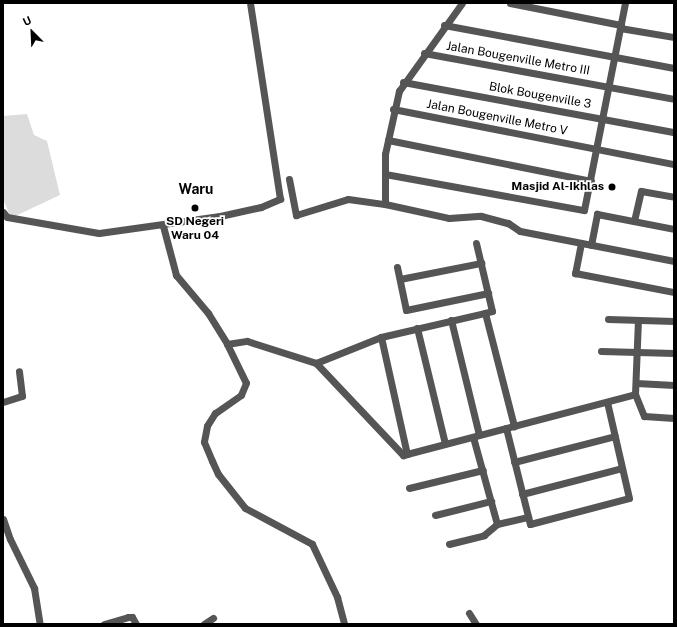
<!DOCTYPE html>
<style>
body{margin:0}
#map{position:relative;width:677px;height:627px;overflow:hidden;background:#fff;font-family:"Public Sans",sans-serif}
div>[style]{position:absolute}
.green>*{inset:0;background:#dcdcdc}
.street>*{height:7px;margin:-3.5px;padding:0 3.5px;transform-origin:3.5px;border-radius:3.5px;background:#555}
.dots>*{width:11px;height:11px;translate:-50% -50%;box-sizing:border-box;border:2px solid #fff;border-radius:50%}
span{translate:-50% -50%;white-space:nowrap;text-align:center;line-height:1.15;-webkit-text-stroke:3.5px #fff;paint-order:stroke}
.street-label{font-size:12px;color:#000}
.poi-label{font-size:12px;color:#000;font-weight:700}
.right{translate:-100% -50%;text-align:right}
.quarter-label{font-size:14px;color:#000;font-weight:700}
.frame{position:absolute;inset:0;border:4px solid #000;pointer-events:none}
.north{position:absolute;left:12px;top:12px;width:40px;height:40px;-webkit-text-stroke:3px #fff;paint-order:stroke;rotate:336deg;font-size:11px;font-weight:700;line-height:16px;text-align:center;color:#000}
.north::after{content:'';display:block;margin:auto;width:14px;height:18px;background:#000;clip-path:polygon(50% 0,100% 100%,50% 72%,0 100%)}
</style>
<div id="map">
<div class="green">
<div style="clip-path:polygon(27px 114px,34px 135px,47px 141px,60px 195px,11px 218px,3px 199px,3px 116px)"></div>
</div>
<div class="street">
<div style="left:510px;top:3px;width:113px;rotate:11.2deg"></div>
<div style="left:444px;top:25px;width:234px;rotate:10.6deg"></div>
<div style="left:620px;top:28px;width:55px;rotate:9.5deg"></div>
<div style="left:424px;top:53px;width:254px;rotate:10.4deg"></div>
<div style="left:403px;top:82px;width:276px;rotate:10.5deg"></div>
<div style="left:393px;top:109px;width:286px;rotate:11.1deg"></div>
<div style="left:388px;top:140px;width:207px;rotate:11.4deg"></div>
<div style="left:385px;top:174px;width:202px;rotate:10.3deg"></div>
<div style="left:584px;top:210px;width:211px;rotate:-78.8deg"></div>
<div style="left:289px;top:179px;width:37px;rotate:79deg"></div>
<div style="left:296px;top:215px;width:54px;rotate:-17.1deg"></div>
<div style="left:348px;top:199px;width:37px;rotate:8deg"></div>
<div style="left:385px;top:204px;width:66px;rotate:12.3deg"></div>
<div style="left:449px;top:218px;width:32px;rotate:-4deg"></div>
<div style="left:481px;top:216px;width:28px;rotate:15deg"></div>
<div style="left:508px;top:223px;width:14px;rotate:34deg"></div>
<div style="left:520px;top:231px;width:157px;rotate:11deg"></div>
<div style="left:385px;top:204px;width:50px;rotate:-90deg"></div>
<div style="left:385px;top:154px;width:65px;rotate:-77.5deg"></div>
<div style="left:399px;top:91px;width:108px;rotate:-54.4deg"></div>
<div style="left:3px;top:212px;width:6px;rotate:51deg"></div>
<div style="left:7px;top:217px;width:93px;rotate:9.9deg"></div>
<div style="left:99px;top:233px;width:122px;rotate:-8deg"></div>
<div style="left:220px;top:216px;width:42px;rotate:-12.4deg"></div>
<div style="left:261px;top:207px;width:21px;rotate:-23deg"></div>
<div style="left:280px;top:199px;width:198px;rotate:-98.7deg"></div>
<div style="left:634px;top:221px;width:31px;rotate:-77deg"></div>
<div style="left:641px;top:191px;width:34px;rotate:10deg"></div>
<div style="left:163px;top:226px;width:51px;rotate:75.1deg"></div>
<div style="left:176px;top:275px;width:50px;rotate:49.9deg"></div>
<div style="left:208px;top:313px;width:36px;rotate:58deg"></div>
<div style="left:227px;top:344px;width:43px;rotate:64deg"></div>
<div style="left:246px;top:383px;width:13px;rotate:113deg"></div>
<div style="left:241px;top:395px;width:32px;rotate:145deg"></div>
<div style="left:215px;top:413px;width:15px;rotate:122deg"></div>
<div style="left:207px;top:426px;width:16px;rotate:101deg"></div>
<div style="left:204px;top:442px;width:21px;rotate:67deg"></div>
<div style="left:212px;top:461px;width:14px;rotate:65deg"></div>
<div style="left:218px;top:474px;width:43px;rotate:51.5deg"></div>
<div style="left:245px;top:508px;width:76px;rotate:28.2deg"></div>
<div style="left:312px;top:544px;width:59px;rotate:64.7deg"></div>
<div style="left:337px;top:597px;width:28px;rotate:75deg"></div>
<div style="left:476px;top:243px;width:70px;rotate:76.8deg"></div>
<div style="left:492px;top:311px;width:7px;rotate:164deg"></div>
<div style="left:581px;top:243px;width:31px;rotate:101deg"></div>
<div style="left:575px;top:273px;width:101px;rotate:10.9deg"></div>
<div style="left:591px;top:245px;width:32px;rotate:-79deg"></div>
<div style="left:597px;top:214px;width:78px;rotate:11deg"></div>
<div style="left:397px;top:267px;width:44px;rotate:78.2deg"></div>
<div style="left:406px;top:310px;width:84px;rotate:-11.7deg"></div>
<div style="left:400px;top:279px;width:83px;rotate:-11.2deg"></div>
<div style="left:608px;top:319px;width:66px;rotate:1.7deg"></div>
<div style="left:451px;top:320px;width:118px;rotate:76.3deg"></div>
<div style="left:417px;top:328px;width:119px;rotate:76.4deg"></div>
<div style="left:381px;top:337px;width:120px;rotate:77.5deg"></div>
<div style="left:227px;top:344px;width:20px;rotate:-9deg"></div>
<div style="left:247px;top:341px;width:72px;rotate:17.7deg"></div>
<div style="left:316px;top:363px;width:127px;rotate:46.6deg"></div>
<div style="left:403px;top:455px;width:240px;rotate:-14.7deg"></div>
<div style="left:635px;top:394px;width:74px;rotate:-87.7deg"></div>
<div style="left:601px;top:351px;width:73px;rotate:1.6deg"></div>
<div style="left:316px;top:363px;width:70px;rotate:-21.8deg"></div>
<div style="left:381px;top:337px;width:107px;rotate:-13deg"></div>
<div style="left:485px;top:313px;width:117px;rotate:75.6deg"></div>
<div style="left:636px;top:383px;width:38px;rotate:3deg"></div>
<div style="left:635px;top:394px;width:24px;rotate:68deg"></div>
<div style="left:644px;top:416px;width:30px;rotate:4deg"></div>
<div style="left:3px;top:402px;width:20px;rotate:-18deg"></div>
<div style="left:22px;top:396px;width:25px;rotate:-97deg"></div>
<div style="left:506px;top:428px;width:99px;rotate:76deg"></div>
<div style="left:530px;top:524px;width:102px;rotate:-14.7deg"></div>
<div style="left:629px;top:498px;width:98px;rotate:-102.9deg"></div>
<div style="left:473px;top:437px;width:90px;rotate:74.6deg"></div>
<div style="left:514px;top:462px;width:104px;rotate:-14.4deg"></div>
<div style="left:409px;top:488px;width:76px;rotate:-13.7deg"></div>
<div style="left:522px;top:494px;width:103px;rotate:-14.6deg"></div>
<div style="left:435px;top:515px;width:58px;rotate:-14deg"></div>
<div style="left:3px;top:519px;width:21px;rotate:71deg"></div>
<div style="left:10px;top:539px;width:55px;rotate:63.9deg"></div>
<div style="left:34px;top:588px;width:36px;rotate:81deg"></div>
<div style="left:449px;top:544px;width:36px;rotate:-14deg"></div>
<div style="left:484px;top:535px;width:17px;rotate:-40deg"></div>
<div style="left:497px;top:524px;width:32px;rotate:-13deg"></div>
<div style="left:469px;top:613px;width:13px;rotate:58deg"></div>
<div style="left:104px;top:624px;width:25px;rotate:-16deg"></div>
<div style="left:128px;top:617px;width:4px"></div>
<div style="left:132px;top:617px;width:8px;rotate:60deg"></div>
<div style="left:204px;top:624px;width:11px;rotate:-34deg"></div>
</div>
<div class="dots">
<div style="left:612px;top:187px;background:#000"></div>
<div style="left:195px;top:208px;background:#000"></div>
</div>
<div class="street-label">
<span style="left:518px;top:59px;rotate:10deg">Jalan Bougenville Metro III</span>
<span style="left:540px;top:96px;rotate:10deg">Blok Bougenville 3</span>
<span style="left:497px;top:118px;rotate:11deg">Jalan Bougenville Metro V</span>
</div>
<div class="poi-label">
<span class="right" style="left:604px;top:187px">Masjid Al-Ikhlas</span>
<span style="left:195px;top:229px">SD Negeri<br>Waru 04</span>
</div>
<div class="quarter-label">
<span style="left:196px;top:189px">Waru</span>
</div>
<div class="frame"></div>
<div class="north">U</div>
</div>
